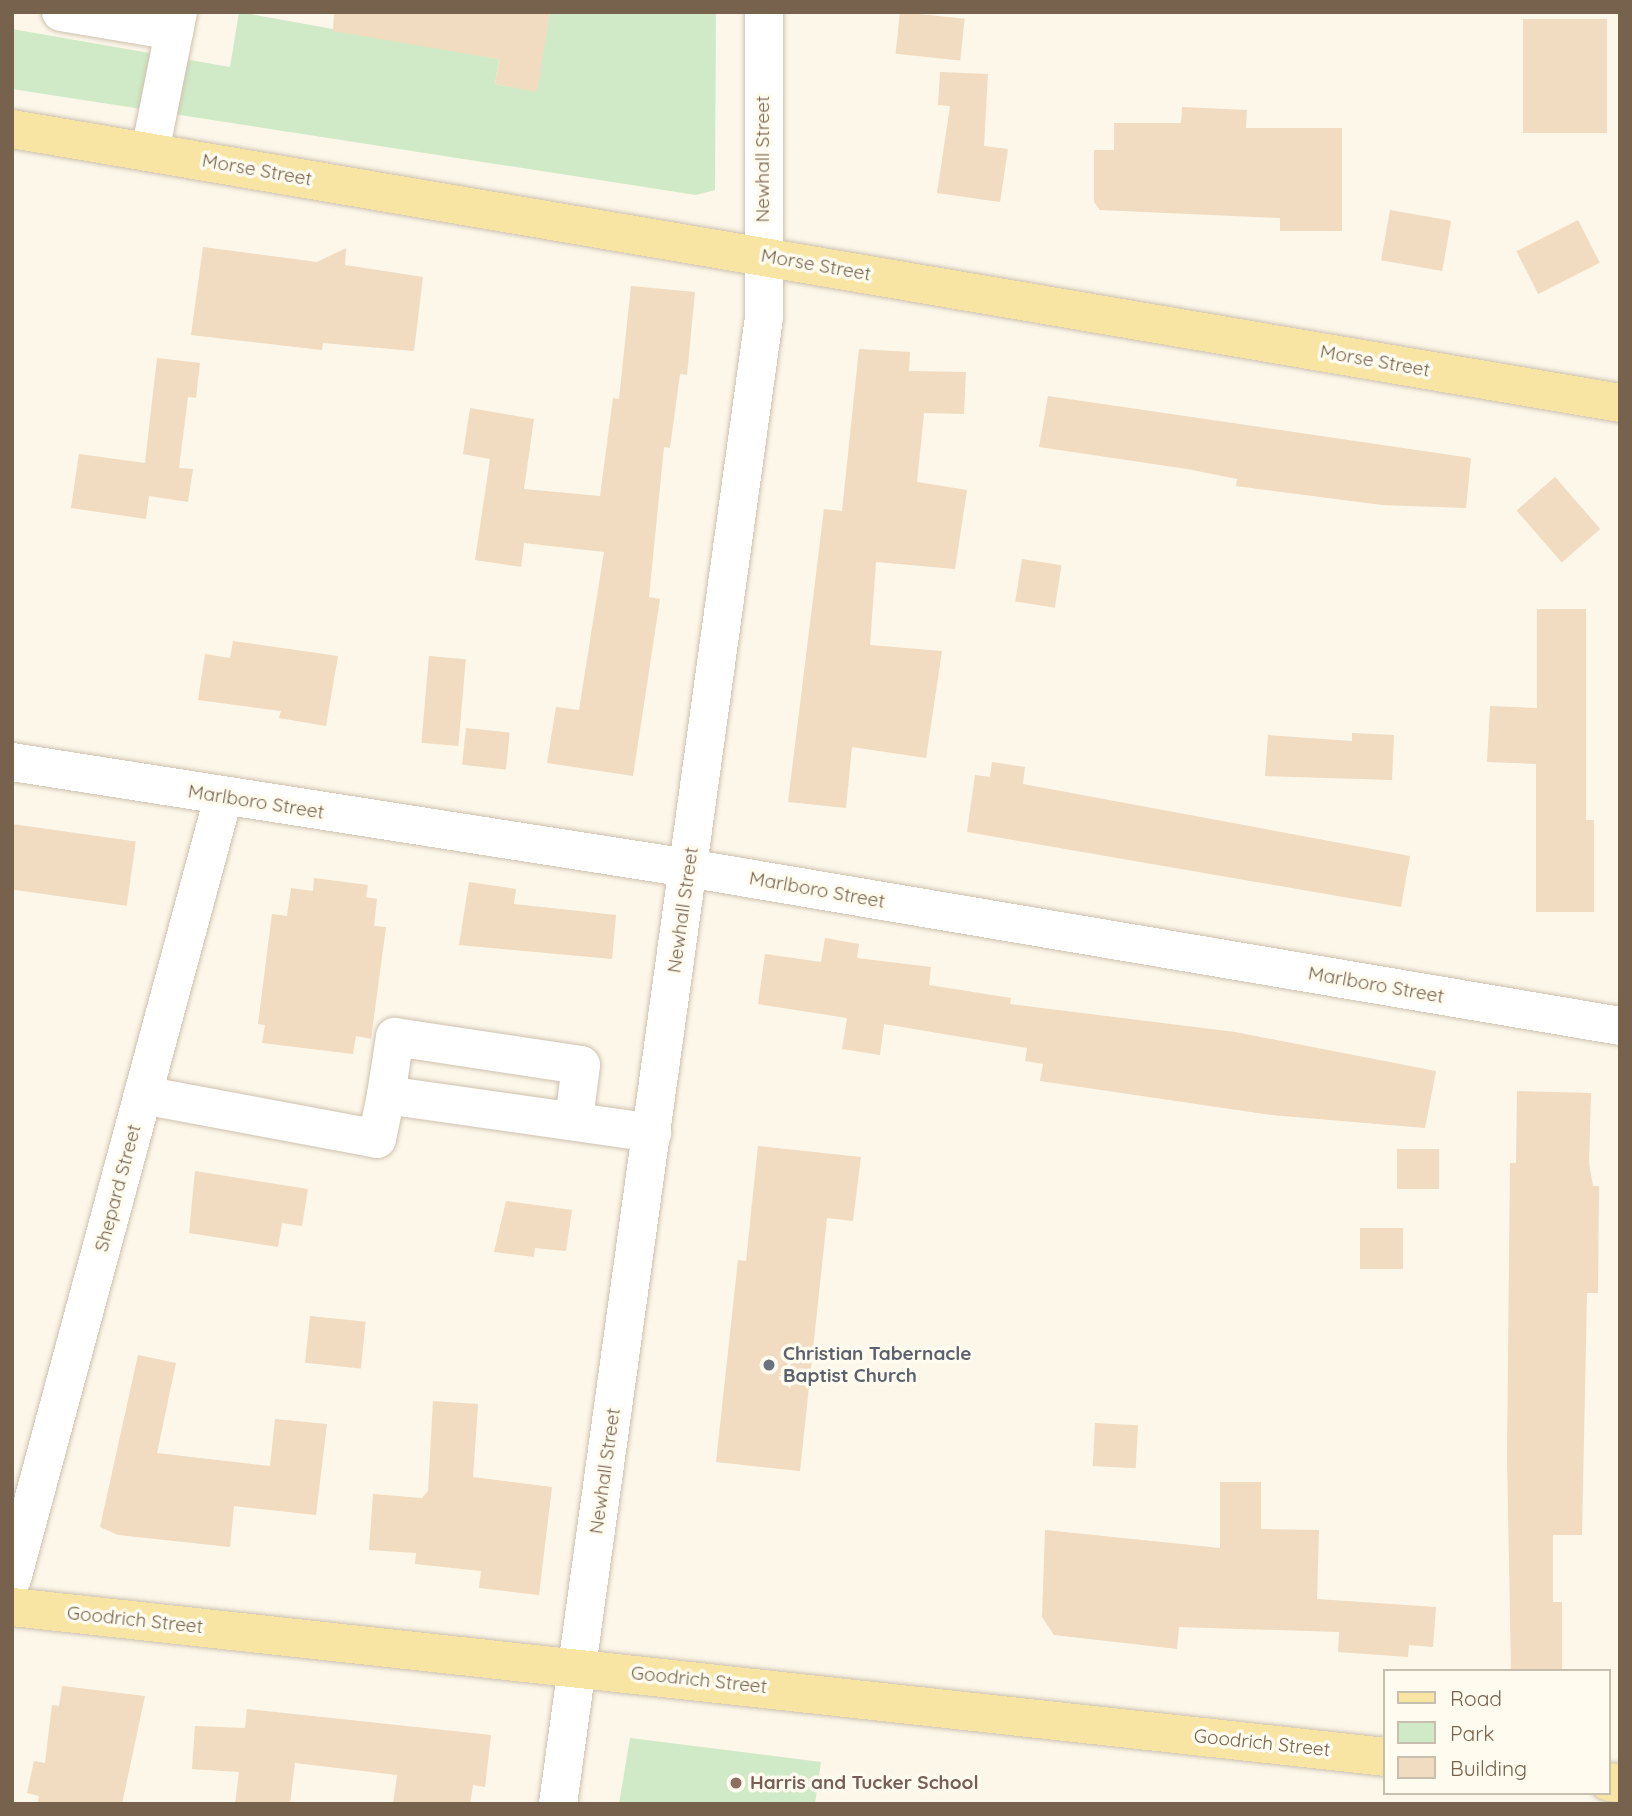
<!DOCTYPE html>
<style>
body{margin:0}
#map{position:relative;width:1632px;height:1816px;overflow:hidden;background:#fcf7e9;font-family:Quicksand,sans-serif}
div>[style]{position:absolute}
.green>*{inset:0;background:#d0eac7}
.building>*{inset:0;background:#f1dbc1;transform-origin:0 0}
.roads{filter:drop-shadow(0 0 2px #cec1af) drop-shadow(0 0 2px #cec1af)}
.minor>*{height:38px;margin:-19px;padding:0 19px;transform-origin:19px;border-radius:19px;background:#fff}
.major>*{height:38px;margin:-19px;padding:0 19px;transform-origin:19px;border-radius:19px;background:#f8e5a4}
.dots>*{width:19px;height:19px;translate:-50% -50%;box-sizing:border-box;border:4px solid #fffbef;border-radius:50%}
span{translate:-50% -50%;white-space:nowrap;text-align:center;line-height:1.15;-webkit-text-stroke:7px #fffbef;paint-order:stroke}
.street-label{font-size:19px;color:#76624d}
.worship-label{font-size:19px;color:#5b616d;font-weight:700}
.left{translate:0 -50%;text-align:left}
.education-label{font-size:19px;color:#785e54;font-weight:700}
.frame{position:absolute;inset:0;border:14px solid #76624d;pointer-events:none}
.legend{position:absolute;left:1383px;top:1669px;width:228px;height:126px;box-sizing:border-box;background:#fffbef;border:2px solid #c8beae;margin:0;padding:9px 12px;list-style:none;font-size:21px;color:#76624d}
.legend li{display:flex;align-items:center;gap:14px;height:35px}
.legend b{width:35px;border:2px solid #c8beae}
</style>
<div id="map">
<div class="green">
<div style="clip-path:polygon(239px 12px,499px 59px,495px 84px,536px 91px,550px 12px,716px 12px,715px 190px,696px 195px,12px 89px,12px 29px,230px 67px)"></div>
<div style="clip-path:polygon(630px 1738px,821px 1762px,815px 1804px,619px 1804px)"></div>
</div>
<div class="building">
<div style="clip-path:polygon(334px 12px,550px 12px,537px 92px,495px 84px,499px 59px,333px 31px)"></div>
<div style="left:900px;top:12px;width:65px;height:42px;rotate:6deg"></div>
<div style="left:1523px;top:19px;width:84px;height:114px"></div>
<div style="clip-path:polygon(940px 72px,988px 74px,984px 146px,1008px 149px,1000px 202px,937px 193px,950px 106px,938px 105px)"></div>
<div style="clip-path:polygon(1182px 107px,1247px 110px,1246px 128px,1342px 128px,1342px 231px,1280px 231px,1280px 218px,1100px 210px,1094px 202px,1094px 150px,1114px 150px,1114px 123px,1181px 123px)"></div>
<div style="left:1390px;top:210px;width:62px;height:51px;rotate:10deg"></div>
<div style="left:1578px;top:220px;width:48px;height:69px;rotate:63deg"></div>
<div style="clip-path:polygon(203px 247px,317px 262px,346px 248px,345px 265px,423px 277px,414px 351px,323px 343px,322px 350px,191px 335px)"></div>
<div style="clip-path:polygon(631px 286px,695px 292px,687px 375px,680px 374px,670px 448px,664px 447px,649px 597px,660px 599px,633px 776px,547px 763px,556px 707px,579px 710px,604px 552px,524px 543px,521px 567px,475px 560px,490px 459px,463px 454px,470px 408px,534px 419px,524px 489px,600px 496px,613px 398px,619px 399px)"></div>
<div style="clip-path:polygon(859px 349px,910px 352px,909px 371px,966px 372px,964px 414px,924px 413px,917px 482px,967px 490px,955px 569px,876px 562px,870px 645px,942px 651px,926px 758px,852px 747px,846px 808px,788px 802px,824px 509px,842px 511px)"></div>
<div style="clip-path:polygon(157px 358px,200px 363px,196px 398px,188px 397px,179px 468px,193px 469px,188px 502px,149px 496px,146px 519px,71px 508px,79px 454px,145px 463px)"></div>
<div style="clip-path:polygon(1048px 396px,1471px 458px,1466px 508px,1382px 505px,1236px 486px,1237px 479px,1187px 469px,1039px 447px)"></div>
<div style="left:1555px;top:477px;width:69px;height:51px;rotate:49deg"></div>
<div style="left:1022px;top:559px;width:40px;height:43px;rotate:9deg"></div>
<div style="clip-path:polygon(1537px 609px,1586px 609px,1586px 820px,1594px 820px,1594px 912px,1536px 912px,1536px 764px,1487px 762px,1490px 706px,1537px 708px)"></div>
<div style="clip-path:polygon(233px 641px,338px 656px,326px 726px,279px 718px,281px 711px,198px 700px,205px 654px,230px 658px)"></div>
<div style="left:429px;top:656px;width:37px;height:87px;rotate:5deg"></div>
<div style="left:466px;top:728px;width:44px;height:37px;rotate:6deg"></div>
<div style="clip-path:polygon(1352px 733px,1394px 735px,1392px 780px,1265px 776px,1268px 735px,1352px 741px)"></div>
<div style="clip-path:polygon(992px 762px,1025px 767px,1023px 784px,1410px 856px,1401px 907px,967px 832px,975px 775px,990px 777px)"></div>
<div style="left:12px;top:824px;width:125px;height:65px;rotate:8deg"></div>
<div style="clip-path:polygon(314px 878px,368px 885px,366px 897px,377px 899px,374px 926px,386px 927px,371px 1039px,356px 1036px,353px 1054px,262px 1043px,265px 1025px,258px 1024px,272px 914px,287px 916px,291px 888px,313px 891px)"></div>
<div style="clip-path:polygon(469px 882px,516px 889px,514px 904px,616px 915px,612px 959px,459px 945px)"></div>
<div style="clip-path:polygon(825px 938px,859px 944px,857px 958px,931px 967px,929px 985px,1011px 998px,1010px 1004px,1235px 1032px,1436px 1071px,1425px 1128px,1271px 1115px,1040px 1081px,1043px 1064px,1025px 1061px,1027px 1048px,884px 1024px,880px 1055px,842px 1049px,847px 1018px,758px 1004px,765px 954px,821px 962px)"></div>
<div style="clip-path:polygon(1517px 1091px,1591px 1093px,1589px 1163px,1593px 1186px,1599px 1186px,1598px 1293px,1587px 1293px,1582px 1535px,1553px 1535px,1553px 1602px,1562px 1602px,1562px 1670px,1511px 1670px,1507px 1456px,1510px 1163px,1516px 1163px)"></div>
<div style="clip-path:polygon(758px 1146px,861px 1157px,853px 1221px,827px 1218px,800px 1471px,716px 1462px,738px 1260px,746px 1261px)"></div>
<div style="left:1397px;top:1149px;width:42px;height:40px"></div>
<div style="clip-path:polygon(195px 1171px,308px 1189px,302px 1226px,282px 1223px,278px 1247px,189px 1233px)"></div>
<div style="clip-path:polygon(506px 1201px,572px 1210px,566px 1251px,535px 1248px,534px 1257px,494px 1252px)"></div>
<div style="left:1360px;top:1228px;width:43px;height:41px"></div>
<div style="left:310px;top:1316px;width:56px;height:47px;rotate:6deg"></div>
<div style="clip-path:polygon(138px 1355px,176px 1363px,157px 1453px,270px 1466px,275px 1419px,327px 1424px,316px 1515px,234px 1506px,230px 1547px,118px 1535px,100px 1527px)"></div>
<div style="clip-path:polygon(433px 1401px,478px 1404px,473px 1477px,552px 1487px,539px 1595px,479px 1588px,481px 1571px,415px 1564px,416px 1553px,369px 1550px,373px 1494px,422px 1498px,428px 1491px)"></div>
<div style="left:1095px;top:1423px;width:43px;height:43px;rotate:3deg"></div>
<div style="clip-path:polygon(1220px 1482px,1261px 1482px,1261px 1529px,1319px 1530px,1317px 1599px,1436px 1607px,1433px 1647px,1409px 1645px,1408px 1657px,1338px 1652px,1339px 1632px,1179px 1627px,1177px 1649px,1054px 1635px,1042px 1617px,1045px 1530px,1220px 1548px)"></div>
<div style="clip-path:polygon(62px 1686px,145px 1696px,122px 1804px,37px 1804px,39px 1796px,27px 1793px,34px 1761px,45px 1763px,52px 1705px,59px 1706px)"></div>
<div style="clip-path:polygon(247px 1709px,491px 1735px,485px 1787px,473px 1785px,470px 1804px,393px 1804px,397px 1775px,295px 1763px,290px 1804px,235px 1804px,239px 1772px,192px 1769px,195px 1726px,245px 1728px)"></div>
</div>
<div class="roads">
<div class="minor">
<div style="left:61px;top:12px;width:115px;rotate:9.5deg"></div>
<div style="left:150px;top:152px;width:143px;rotate:-78.7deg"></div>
<div style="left:12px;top:762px;width:684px;rotate:8.91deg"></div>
<div style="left:688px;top:868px;width:945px;rotate:9.62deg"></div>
<div style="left:143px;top:1095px;width:238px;rotate:10.6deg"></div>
<div style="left:377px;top:1139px;width:45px;rotate:-78.4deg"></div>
<div style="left:386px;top:1095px;width:269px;rotate:8.1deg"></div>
<div style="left:386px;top:1095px;width:59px;rotate:-81.2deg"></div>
<div style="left:395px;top:1037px;width:188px;rotate:8.6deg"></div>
<div style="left:581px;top:1065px;width:55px;rotate:97.3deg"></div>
<div style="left:12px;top:1579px;width:809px;rotate:-74.88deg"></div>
<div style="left:558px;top:1804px;width:1501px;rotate:-82.11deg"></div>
<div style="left:764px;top:317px;width:305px;rotate:-90deg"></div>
</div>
<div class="major">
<div style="left:12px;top:129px;width:1631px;rotate:9.67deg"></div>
<div style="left:12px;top:1607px;width:1381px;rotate:6.23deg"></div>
<div style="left:1609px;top:1782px;width:11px;rotate:5deg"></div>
</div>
</div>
<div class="dots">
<div style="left:769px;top:1365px;background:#6b7280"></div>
<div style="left:736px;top:1783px;background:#8d6e63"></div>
</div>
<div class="street-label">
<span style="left:763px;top:159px;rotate:-90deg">Newhall Street</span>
<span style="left:257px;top:170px;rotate:10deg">Morse Street</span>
<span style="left:816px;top:265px;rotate:10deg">Morse Street</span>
<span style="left:1375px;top:361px;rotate:10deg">Morse Street</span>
<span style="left:256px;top:802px;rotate:9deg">Marlboro Street</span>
<span style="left:817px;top:890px;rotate:10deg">Marlboro Street</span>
<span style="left:683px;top:910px;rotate:-82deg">Newhall Street</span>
<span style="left:1376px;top:985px;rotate:10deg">Marlboro Street</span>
<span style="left:118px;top:1188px;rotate:-75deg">Shepard Street</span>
<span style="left:605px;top:1471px;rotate:-82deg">Newhall Street</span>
<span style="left:135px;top:1620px;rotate:6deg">Goodrich Street</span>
<span style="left:699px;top:1680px;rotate:6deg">Goodrich Street</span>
<span style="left:1262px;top:1743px;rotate:6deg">Goodrich Street</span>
</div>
<div class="worship-label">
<span class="left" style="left:783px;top:1365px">Christian Tabernacle<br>Baptist Church</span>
</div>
<div class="education-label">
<span class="left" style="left:750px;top:1783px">Harris and Tucker School</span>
</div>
<div class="frame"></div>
<ul class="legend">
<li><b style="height:9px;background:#f8e5a4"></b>Road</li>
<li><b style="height:19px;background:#d0eac7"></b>Park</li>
<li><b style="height:19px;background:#f1dbc1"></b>Building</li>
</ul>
</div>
